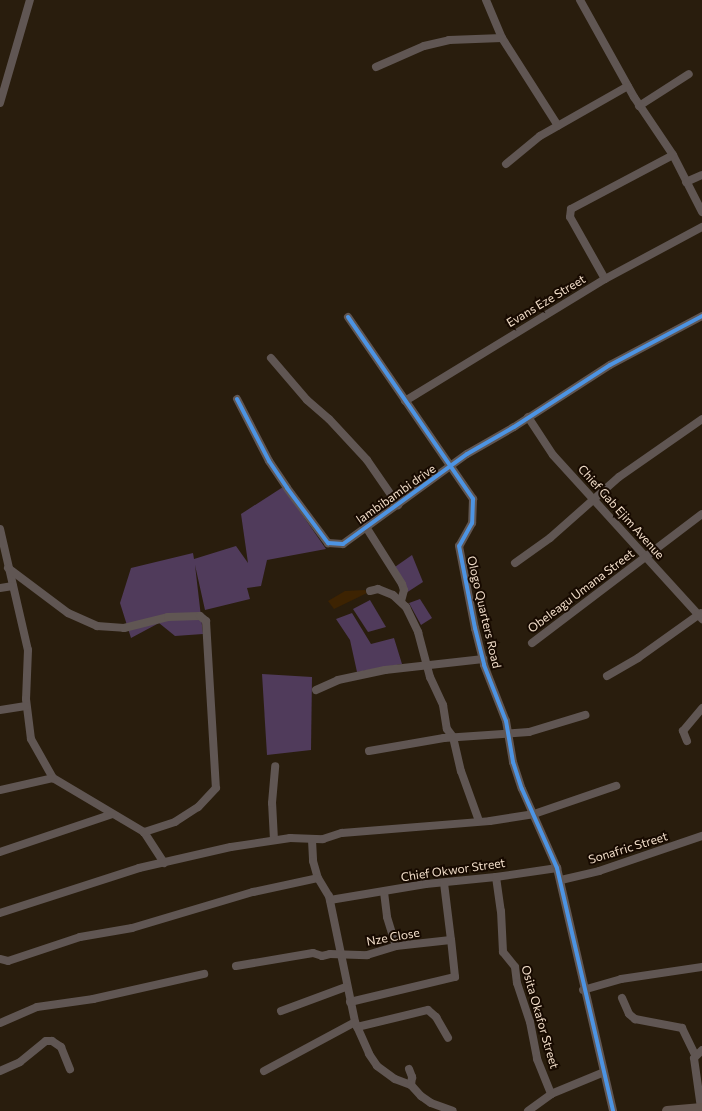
<!DOCTYPE html>
<style>
body{margin:0}
#map{position:relative;width:702px;height:1111px;overflow:hidden;background:#291d0d;font-family:Commissioner,sans-serif}
div>[style]{position:absolute}
.built>*{inset:0;background:#3d2302}
.green>*{inset:0;background:#503b5b}
.minor>*{height:8px;margin:-4px;padding:0 4px;transform-origin:4px;border-radius:4px;background:#605653}
.major>*{height:10px;margin:-5px;padding:0 5px;transform-origin:5px;border-radius:5px;background:#62554e}
.cycleway>*{height:4px;margin:-2px;padding:0 2px;transform-origin:2px;border-radius:2px;background:#4d94e3}
span{translate:-50% -50%;white-space:nowrap;text-align:center;line-height:1.15;-webkit-text-stroke:4px #170a00;paint-order:stroke}
.street-label{font-size:12px;color:#f2dec9}
</style>
<div id="map">
<div class="built">
<div style="clip-path:polygon(365px 590px,367px 593px,334px 609px,328px 601px,345px 591px)"></div>
</div>
<div class="green">
<div style="clip-path:polygon(283px 487px,326px 549px,267px 560px,261px 586px,247px 588px,250px 599px,205px 610px,195px 565px,203px 634px,175px 636px,159px 623px,131px 638px,120px 603px,131px 568px,193px 553px,194px 559px,236px 546px,248px 563px,241px 514px)"></div>
<div style="clip-path:polygon(412px 555px,423px 582px,406px 593px,392px 569px)"></div>
<div style="clip-path:polygon(420px 599px,432px 618px,421px 625px,409px 603px)"></div>
<div style="clip-path:polygon(370px 600px,386px 627px,368px 632px,353px 609px)"></div>
<div style="clip-path:polygon(352px 613px,371px 644px,394px 638px,402px 664px,357px 672px,350px 640px,336px 619px)"></div>
<div style="clip-path:polygon(262px 674px,312px 677px,311px 750px,267px 755px)"></div>
</div>
<div class="minor">
<div style="left:486px;top:0;width:41px;rotate:67.2deg"></div>
<div style="left:502px;top:38px;width:104px;rotate:57.5deg"></div>
<div style="left:580px;top:0;width:111px;rotate:60.9deg"></div>
<div style="left:634px;top:97px;width:70px;rotate:56.1deg"></div>
<div style="left:673px;top:155px;width:64px;rotate:63deg"></div>
<div style="left:376px;top:67px;width:52px;rotate:-23.6deg"></div>
<div style="left:424px;top:46px;width:26px;rotate:-13deg"></div>
<div style="left:449px;top:40px;width:53px;rotate:-2.2deg"></div>
<div style="left:0;top:103px;width:107px;rotate:-73.8deg"></div>
<div style="left:639px;top:106px;width:59px;rotate:-32.6deg"></div>
<div style="left:506px;top:164px;width:44px;rotate:-39.5deg"></div>
<div style="left:540px;top:136px;width:101px;rotate:-29.6deg"></div>
<div style="left:686px;top:182px;width:17px;rotate:-24deg"></div>
<div style="left:605px;top:279px;width:71px;rotate:-119.4deg"></div>
<div style="left:570px;top:217px;width:8px;rotate:-83deg"></div>
<div style="left:571px;top:209px;width:115px;rotate:-27.9deg"></div>
<div style="left:348px;top:317px;width:221px;rotate:55.5deg"></div>
<div style="left:473px;top:499px;width:24px;rotate:92deg"></div>
<div style="left:472px;top:523px;width:26px;rotate:119deg"></div>
<div style="left:459px;top:546px;width:84px;rotate:79deg"></div>
<div style="left:475px;top:628px;width:38px;rotate:76deg"></div>
<div style="left:484px;top:665px;width:60px;rotate:68.6deg"></div>
<div style="left:506px;top:721px;width:42px;rotate:80.3deg"></div>
<div style="left:513px;top:762px;width:28px;rotate:72deg"></div>
<div style="left:522px;top:789px;width:86px;rotate:66.1deg"></div>
<div style="left:557px;top:868px;width:249px;rotate:77deg"></div>
<div style="left:271px;top:358px;width:55px;rotate:49.4deg"></div>
<div style="left:307px;top:400px;width:29px;rotate:41deg"></div>
<div style="left:329px;top:419px;width:56px;rotate:47.2deg"></div>
<div style="left:367px;top:460px;width:55px;rotate:55.4deg"></div>
<div style="left:237px;top:399px;width:70px;rotate:62.7deg"></div>
<div style="left:269px;top:461px;width:32px;rotate:56deg"></div>
<div style="left:287px;top:488px;width:69px;rotate:53.3deg"></div>
<div style="left:328px;top:543px;width:15px;rotate:4deg"></div>
<div style="left:343px;top:544px;width:153px;rotate:-36deg"></div>
<div style="left:467px;top:454px;width:54px;rotate:-29.9deg"></div>
<div style="left:514px;top:427px;width:114px;rotate:-32.9deg"></div>
<div style="left:610px;top:365px;width:104px;rotate:-28deg"></div>
<div style="left:405px;top:401px;width:234px;rotate:-31.4deg"></div>
<div style="left:605px;top:279px;width:110px;rotate:-28.2deg"></div>
<div style="left:528px;top:417px;width:45px;rotate:56.7deg"></div>
<div style="left:553px;top:455px;width:222px;rotate:47.7deg"></div>
<div style="left:366px;top:527px;width:67px;rotate:57.7deg"></div>
<div style="left:402px;top:584px;width:6px;rotate:72deg"></div>
<div style="left:404px;top:590px;width:11px;rotate:105deg"></div>
<div style="left:0;top:529px;width:124px;rotate:77deg"></div>
<div style="left:28px;top:650px;width:49px;rotate:92.3deg"></div>
<div style="left:26px;top:699px;width:40px;rotate:82.9deg"></div>
<div style="left:31px;top:739px;width:45px;rotate:60.6deg"></div>
<div style="left:53px;top:778px;width:106px;rotate:30.7deg"></div>
<div style="left:144px;top:832px;width:37px;rotate:57deg"></div>
<div style="left:515px;top:563px;width:43px;rotate:-35.5deg"></div>
<div style="left:550px;top:538px;width:92px;rotate:-41.5deg"></div>
<div style="left:619px;top:477px;width:101px;rotate:-34.9deg"></div>
<div style="left:8px;top:568px;width:75px;rotate:36.9deg"></div>
<div style="left:68px;top:613px;width:32px;rotate:24deg"></div>
<div style="left:97px;top:626px;width:27px;rotate:4deg"></div>
<div style="left:124px;top:628px;width:45px;rotate:-14deg"></div>
<div style="left:168px;top:617px;width:32px;rotate:-2deg"></div>
<div style="left:200px;top:616px;width:8px;rotate:40deg"></div>
<div style="left:206px;top:621px;width:167px;rotate:86.6deg"></div>
<div style="left:216px;top:788px;width:26px;rotate:133deg"></div>
<div style="left:198px;top:807px;width:27px;rotate:147deg"></div>
<div style="left:175px;top:822px;width:33px;rotate:162deg"></div>
<div style="left:0;top:588px;width:13px;rotate:-9deg"></div>
<div style="left:370px;top:591px;width:8px;rotate:-14deg"></div>
<div style="left:378px;top:589px;width:16px;rotate:22deg"></div>
<div style="left:393px;top:595px;width:18px;rotate:43deg"></div>
<div style="left:406px;top:607px;width:28px;rotate:64deg"></div>
<div style="left:418px;top:632px;width:47px;rotate:75.1deg"></div>
<div style="left:430px;top:677px;width:31px;rotate:65deg"></div>
<div style="left:443px;top:705px;width:24px;rotate:81deg"></div>
<div style="left:447px;top:729px;width:10px;rotate:53deg"></div>
<div style="left:453px;top:737px;width:35px;rotate:77deg"></div>
<div style="left:461px;top:771px;width:53px;rotate:70.2deg"></div>
<div style="left:532px;top:643px;width:213px;rotate:-37.2deg"></div>
<div style="left:607px;top:676px;width:36px;rotate:-30deg"></div>
<div style="left:638px;top:658px;width:77px;rotate:-35.5deg"></div>
<div style="left:316px;top:690px;width:24px;rotate:-24deg"></div>
<div style="left:338px;top:680px;width:48px;rotate:-12deg"></div>
<div style="left:385px;top:670px;width:99px;rotate:-6.4deg"></div>
<div style="left:0;top:710px;width:26px;rotate:-9deg"></div>
<div style="left:687px;top:741px;width:11px;rotate:-112deg"></div>
<div style="left:683px;top:731px;width:30px;rotate:-50deg"></div>
<div style="left:369px;top:751px;width:76px;rotate:-9.8deg"></div>
<div style="left:444px;top:738px;width:85px;rotate:-4deg"></div>
<div style="left:529px;top:732px;width:59px;rotate:-16.9deg"></div>
<div style="left:0;top:790px;width:54px;rotate:-12.8deg"></div>
<div style="left:274px;top:840px;width:37px;rotate:-93deg"></div>
<div style="left:272px;top:803px;width:37px;rotate:-85deg"></div>
<div style="left:312px;top:840px;width:21px;rotate:87deg"></div>
<div style="left:313px;top:861px;width:18px;rotate:74deg"></div>
<div style="left:318px;top:878px;width:21px;rotate:59deg"></div>
<div style="left:329px;top:896px;width:129px;rotate:78.3deg"></div>
<div style="left:355px;top:1022px;width:35px;rotate:66deg"></div>
<div style="left:369px;top:1054px;width:14px;rotate:56deg"></div>
<div style="left:377px;top:1066px;width:22px;rotate:36deg"></div>
<div style="left:395px;top:1079px;width:17px;rotate:21deg"></div>
<div style="left:0;top:852px;width:118px;rotate:-18.7deg"></div>
<div style="left:496px;top:877px;width:34px;rotate:82deg"></div>
<div style="left:501px;top:911px;width:41px;rotate:87.2deg"></div>
<div style="left:503px;top:952px;width:19px;rotate:51deg"></div>
<div style="left:515px;top:967px;width:16px;rotate:83deg"></div>
<div style="left:517px;top:983px;width:41px;rotate:71.6deg"></div>
<div style="left:530px;top:1022px;width:38px;rotate:79deg"></div>
<div style="left:537px;top:1059px;width:38px;rotate:68deg"></div>
<div style="left:561px;top:880px;width:39px;rotate:-13deg"></div>
<div style="left:599px;top:871px;width:109px;rotate:-18.8deg"></div>
<div style="left:384px;top:892px;width:25px;rotate:83deg"></div>
<div style="left:387px;top:917px;width:30px;rotate:73deg"></div>
<div style="left:330px;top:900px;width:97px;rotate:-9.5deg"></div>
<div style="left:426px;top:884px;width:70px;rotate:-5.7deg"></div>
<div style="left:496px;top:877px;width:62px;rotate:-8.4deg"></div>
<div style="left:0;top:913px;width:146px;rotate:-17.9deg"></div>
<div style="left:139px;top:868px;width:94px;rotate:-12.9deg"></div>
<div style="left:231px;top:847px;width:60px;rotate:-8.7deg"></div>
<div style="left:290px;top:838px;width:33px;rotate:2deg"></div>
<div style="left:323px;top:839px;width:20px;rotate:-18deg"></div>
<div style="left:342px;top:833px;width:148px;rotate:-4.6deg"></div>
<div style="left:490px;top:821px;width:45px;rotate:-9deg"></div>
<div style="left:534px;top:814px;width:87px;rotate:-18.9deg"></div>
<div style="left:0;top:959px;width:8px;rotate:14deg"></div>
<div style="left:8px;top:961px;width:76px;rotate:-18.4deg"></div>
<div style="left:80px;top:937px;width:53px;rotate:-9.8deg"></div>
<div style="left:132px;top:928px;width:126px;rotate:-16.6deg"></div>
<div style="left:253px;top:892px;width:66px;rotate:-12.2deg"></div>
<div style="left:236px;top:966px;width:78px;rotate:-9.6deg"></div>
<div style="left:313px;top:953px;width:9px;rotate:18deg"></div>
<div style="left:322px;top:956px;width:8px;rotate:-14deg"></div>
<div style="left:330px;top:954px;width:37px;rotate:2deg"></div>
<div style="left:367px;top:955px;width:30px;rotate:-17deg"></div>
<div style="left:396px;top:946px;width:55px;rotate:-6.2deg"></div>
<div style="left:451px;top:940px;width:57px;rotate:-97deg"></div>
<div style="left:583px;top:990px;width:40px;rotate:-16deg"></div>
<div style="left:621px;top:979px;width:82px;rotate:-8.4deg"></div>
<div style="left:622px;top:998px;width:17px;rotate:66deg"></div>
<div style="left:629px;top:1014px;width:8px;rotate:40deg"></div>
<div style="left:635px;top:1019px;width:48px;rotate:10.8deg"></div>
<div style="left:682px;top:1028px;width:30px;rotate:64deg"></div>
<div style="left:350px;top:1002px;width:108px;rotate:-13.4deg"></div>
<div style="left:455px;top:977px;width:37px;rotate:-96deg"></div>
<div style="left:281px;top:1011px;width:69px;rotate:-20.3deg"></div>
<div style="left:0;top:1023px;width:40px;rotate:-23.4deg"></div>
<div style="left:37px;top:1007px;width:57px;rotate:-8.1deg"></div>
<div style="left:93px;top:999px;width:114px;rotate:-12.7deg"></div>
<div style="left:357px;top:1027px;width:73px;rotate:-13.5deg"></div>
<div style="left:428px;top:1010px;width:11px;rotate:41deg"></div>
<div style="left:436px;top:1017px;width:24px;rotate:60deg"></div>
<div style="left:409px;top:1069px;width:9px;rotate:69deg"></div>
<div style="left:412px;top:1077px;width:8px;rotate:97deg"></div>
<div style="left:411px;top:1085px;width:15px;rotate:48deg"></div>
<div style="left:421px;top:1096px;width:12px;rotate:35deg"></div>
<div style="left:431px;top:1103px;width:23px;rotate:20deg"></div>
<div style="left:0;top:1071px;width:22px;rotate:-24deg"></div>
<div style="left:20px;top:1062px;width:33px;rotate:-39deg"></div>
<div style="left:46px;top:1041px;width:6px"></div>
<div style="left:52px;top:1041px;width:11px;rotate:34deg"></div>
<div style="left:61px;top:1047px;width:24px;rotate:68deg"></div>
<div style="left:264px;top:1071px;width:103px;rotate:-28.3deg"></div>
<div style="left:701px;top:1108px;width:50px;rotate:-98deg"></div>
<div style="left:694px;top:1058px;width:11px;rotate:-45deg"></div>
<div style="left:528px;top:1111px;width:29px;rotate:-36deg"></div>
<div style="left:551px;top:1094px;width:57px;rotate:-22.5deg"></div>
</div>
<div class="major">
<div style="left:667px;top:1111px;width:35px;rotate:-5deg"></div>
</div>
<div class="cycleway">
<div style="left:348px;top:317px;width:221px;rotate:55.5deg"></div>
<div style="left:473px;top:499px;width:24px;rotate:92deg"></div>
<div style="left:472px;top:523px;width:26px;rotate:119deg"></div>
<div style="left:459px;top:546px;width:84px;rotate:79deg"></div>
<div style="left:475px;top:628px;width:38px;rotate:76deg"></div>
<div style="left:484px;top:665px;width:60px;rotate:68.6deg"></div>
<div style="left:506px;top:721px;width:42px;rotate:80.3deg"></div>
<div style="left:513px;top:762px;width:28px;rotate:72deg"></div>
<div style="left:522px;top:789px;width:86px;rotate:66.1deg"></div>
<div style="left:557px;top:868px;width:249px;rotate:77deg"></div>
<div style="left:237px;top:399px;width:70px;rotate:62.7deg"></div>
<div style="left:269px;top:461px;width:32px;rotate:56deg"></div>
<div style="left:287px;top:488px;width:69px;rotate:53.3deg"></div>
<div style="left:328px;top:543px;width:15px;rotate:4deg"></div>
<div style="left:343px;top:544px;width:153px;rotate:-36deg"></div>
<div style="left:467px;top:454px;width:54px;rotate:-29.9deg"></div>
<div style="left:514px;top:427px;width:114px;rotate:-32.9deg"></div>
<div style="left:610px;top:365px;width:104px;rotate:-28deg"></div>
</div>
<div class="street-label">
<span style="left:546px;top:301px;rotate:-31deg">Evans Eze Street</span>
<span style="left:396px;top:494px;rotate:-35deg">lambibambi drive</span>
<span style="left:621px;top:512px;rotate:48deg">Chief Gab Ejim Avenue</span>
<span style="left:581px;top:591px;rotate:-37deg">Obeleagu Umana Street</span>
<span style="left:484px;top:612px;rotate:77deg">Ologo Quarters Road</span>
<span style="left:628px;top:848px;rotate:-17deg">Sonafric Street</span>
<span style="left:453px;top:870px;rotate:-8deg">Chief Okwor Street</span>
<span style="left:393px;top:937px;rotate:-10deg">Nze Close</span>
<span style="left:540px;top:1017px;rotate:74deg">Osita Okafor Street</span>
</div>
</div>
